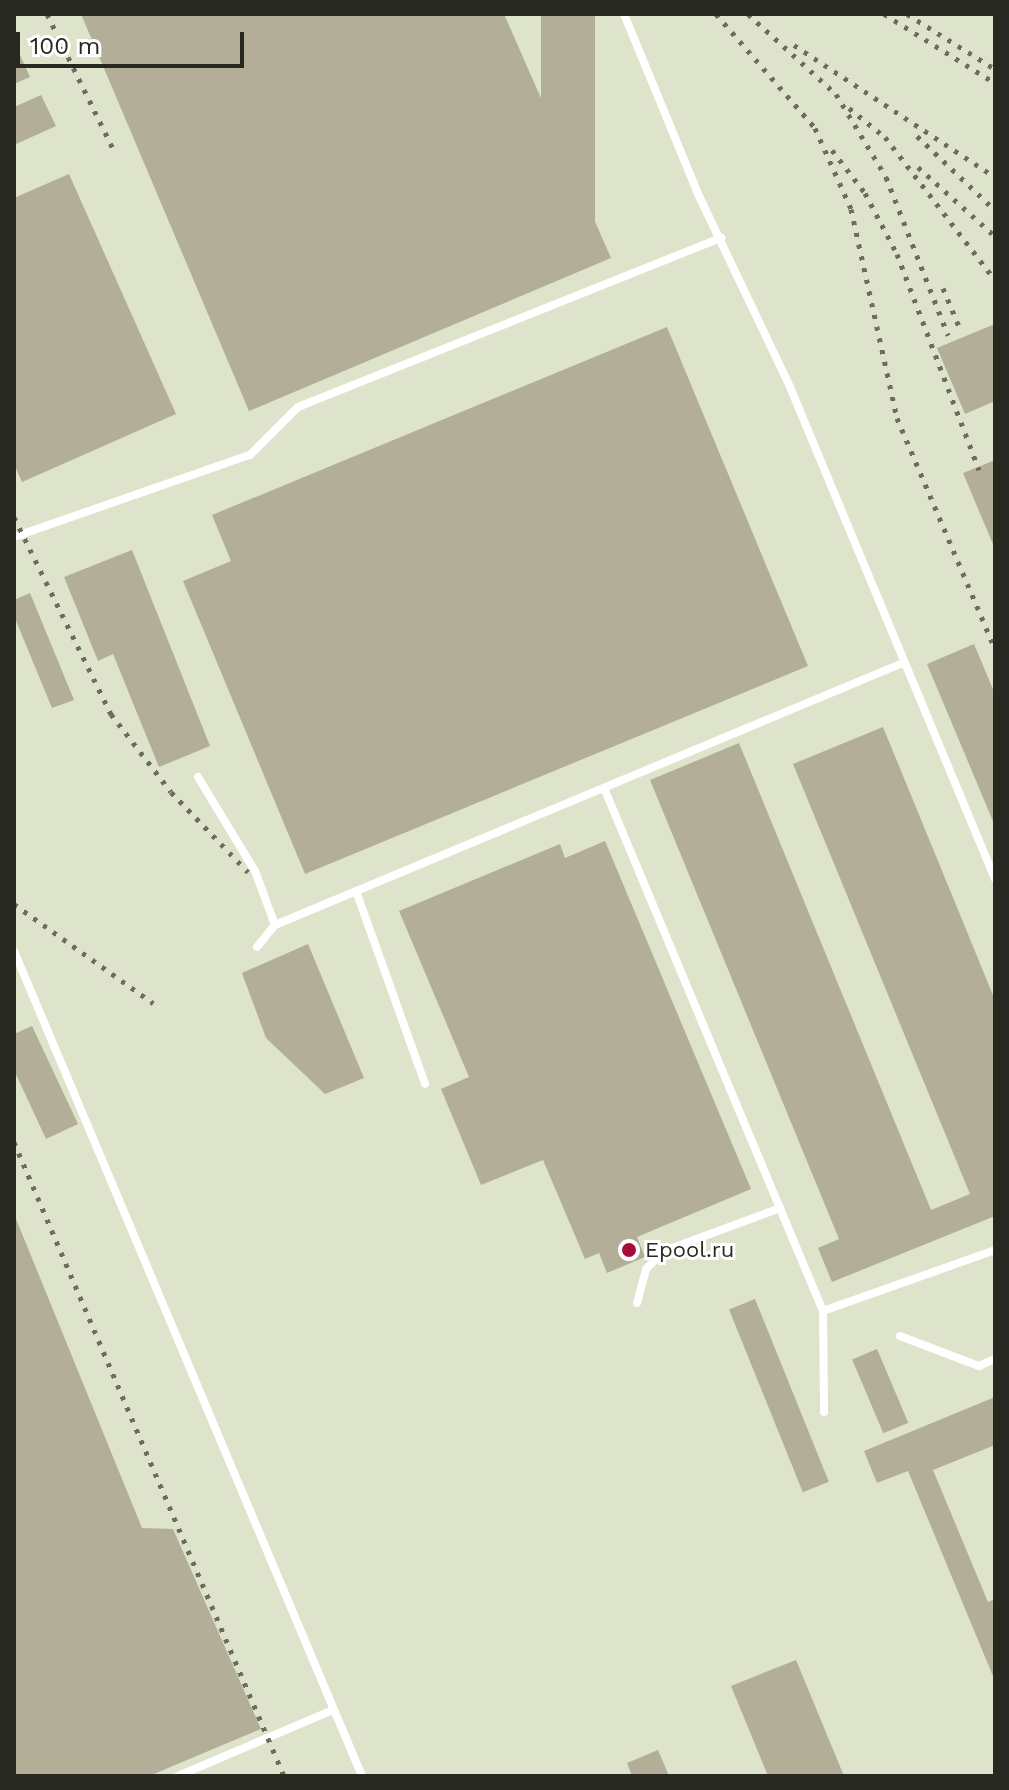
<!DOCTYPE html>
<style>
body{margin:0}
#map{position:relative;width:1009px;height:1790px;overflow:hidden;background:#dee3cb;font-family:"Work Sans",sans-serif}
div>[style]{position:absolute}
.building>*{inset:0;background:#b3ae98;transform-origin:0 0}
.lane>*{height:8px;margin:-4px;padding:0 4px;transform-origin:4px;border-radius:4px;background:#fff}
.rail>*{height:5px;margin-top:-2.5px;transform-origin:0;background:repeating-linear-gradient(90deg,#6b6e5f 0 4px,transparent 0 12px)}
.dots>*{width:22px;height:22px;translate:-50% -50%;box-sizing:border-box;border:4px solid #fff;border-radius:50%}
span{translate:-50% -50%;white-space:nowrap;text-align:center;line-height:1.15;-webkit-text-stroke:6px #fff;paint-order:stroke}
.poi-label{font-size:22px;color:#272920}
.left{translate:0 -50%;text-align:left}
.frame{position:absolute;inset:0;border:16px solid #272920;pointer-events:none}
.scale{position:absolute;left:16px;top:32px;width:228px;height:36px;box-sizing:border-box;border:4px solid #272920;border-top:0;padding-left:10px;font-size:24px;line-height:28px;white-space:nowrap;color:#272920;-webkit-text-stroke:6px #fff;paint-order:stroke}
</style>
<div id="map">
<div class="building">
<div style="clip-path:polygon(81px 14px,504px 14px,611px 258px,249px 411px)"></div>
<div style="left:541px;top:14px;width:54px;height:227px"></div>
<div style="clip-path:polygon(14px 42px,30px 77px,14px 84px)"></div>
<div style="clip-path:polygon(41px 95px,56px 126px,14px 145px,14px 107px)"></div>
<div style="clip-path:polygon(69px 174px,176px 414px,22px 482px,14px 464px,14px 198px)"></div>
<div style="clip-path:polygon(995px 324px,995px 401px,965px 414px,937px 348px)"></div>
<div style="clip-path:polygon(667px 327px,808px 666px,305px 874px,183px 581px,231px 561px,212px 515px)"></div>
<div style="clip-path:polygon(995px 460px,995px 549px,963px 473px)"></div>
<div style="clip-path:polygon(132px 550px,210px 746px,159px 767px,113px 654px,98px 661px,64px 577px)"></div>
<div style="clip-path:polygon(30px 593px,74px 700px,52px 708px,14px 616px,14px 600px)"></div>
<div style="clip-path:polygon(974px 644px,995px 694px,995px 826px,927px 664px)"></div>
<div style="clip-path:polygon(883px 727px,995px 1000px,995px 1216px,832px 1282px,818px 1248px,839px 1239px,650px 780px,739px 743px,931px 1210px,970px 1194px,793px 764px)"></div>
<div style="clip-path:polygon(605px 841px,751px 1189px,637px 1237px,645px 1257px,607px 1273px,599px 1253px,585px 1259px,543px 1160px,481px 1185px,441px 1089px,469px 1077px,399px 911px,560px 844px,565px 858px)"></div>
<div style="clip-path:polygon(308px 944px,364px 1078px,325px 1094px,266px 1038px,242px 973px)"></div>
<div style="clip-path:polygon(32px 1026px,78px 1124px,46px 1139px,14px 1070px,14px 1034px)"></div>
<div style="clip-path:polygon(14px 1214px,142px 1528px,173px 1529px,261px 1729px,149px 1776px,14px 1776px)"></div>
<div style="left:755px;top:1299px;width:197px;height:28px;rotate:68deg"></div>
<div style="left:877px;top:1349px;width:80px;height:27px;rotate:67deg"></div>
<div style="clip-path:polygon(995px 1397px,995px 1445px,933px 1470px,988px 1602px,995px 1599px,995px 1681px,908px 1471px,877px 1483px,864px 1451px)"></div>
<div style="clip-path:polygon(796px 1660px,844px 1776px,768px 1776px,731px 1686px)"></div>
<div style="clip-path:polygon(658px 1750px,669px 1776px,632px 1776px,627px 1763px)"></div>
</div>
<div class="lane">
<div style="left:624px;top:14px;width:197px;rotate:67.6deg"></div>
<div style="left:699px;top:196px;width:212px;rotate:64.5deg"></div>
<div style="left:790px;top:387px;width:533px;rotate:67.38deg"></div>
<div style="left:14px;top:537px;width:250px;rotate:-19.2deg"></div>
<div style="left:250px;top:455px;width:68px;rotate:-45deg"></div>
<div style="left:298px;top:407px;width:456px;rotate:-21.8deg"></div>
<div style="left:198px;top:777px;width:110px;rotate:58.8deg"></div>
<div style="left:255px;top:871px;width:58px;rotate:69.7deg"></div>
<div style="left:275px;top:925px;width:680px;rotate:-22.65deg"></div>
<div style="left:604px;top:788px;width:567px;rotate:67.28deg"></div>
<div style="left:823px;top:1311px;width:182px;rotate:-19.5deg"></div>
<div style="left:356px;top:891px;width:205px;rotate:70.3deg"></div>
<div style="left:257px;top:947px;width:28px;rotate:-51deg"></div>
<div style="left:14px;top:951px;width:895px;rotate:67.13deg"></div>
<div style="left:637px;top:1303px;width:35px;rotate:-75deg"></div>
<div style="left:646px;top:1269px;width:25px;rotate:-45deg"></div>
<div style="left:664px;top:1251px;width:124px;rotate:-20.3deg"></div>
<div style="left:823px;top:1311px;width:101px;rotate:89.4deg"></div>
<div style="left:900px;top:1336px;width:85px;rotate:20.8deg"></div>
<div style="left:979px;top:1366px;width:17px;rotate:-24deg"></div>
<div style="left:178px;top:1776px;width:168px;rotate:-23.1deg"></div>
</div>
<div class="rail">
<div style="left:47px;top:14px;width:155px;rotate:63.9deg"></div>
<div style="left:716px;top:14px;width:151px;rotate:49deg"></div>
<div style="left:815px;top:128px;width:89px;rotate:66deg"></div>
<div style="left:851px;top:209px;width:214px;rotate:77.6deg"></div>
<div style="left:897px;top:418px;width:251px;rotate:67deg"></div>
<div style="left:748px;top:14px;width:119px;rotate:42.3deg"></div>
<div style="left:836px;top:94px;width:97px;rotate:58.9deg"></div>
<div style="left:886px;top:177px;width:170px;rotate:68.6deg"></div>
<div style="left:884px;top:14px;width:131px;rotate:31.9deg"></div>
<div style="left:907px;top:14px;width:104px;rotate:32deg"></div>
<div style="left:794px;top:45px;width:240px;rotate:33.3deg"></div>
<div style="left:849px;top:108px;width:46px;rotate:38.9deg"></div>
<div style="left:885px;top:137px;width:180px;rotate:52.4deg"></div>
<div style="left:917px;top:136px;width:108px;rotate:43.5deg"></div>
<div style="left:832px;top:150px;width:54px;rotate:52.5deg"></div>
<div style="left:865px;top:193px;width:69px;rotate:62.3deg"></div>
<div style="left:897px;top:254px;width:231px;rotate:69.2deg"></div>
<div style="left:918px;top:167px;width:103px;rotate:41.9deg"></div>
<div style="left:943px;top:288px;width:44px;rotate:67.5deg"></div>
<div style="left:14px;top:517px;width:220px;rotate:63.8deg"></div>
<div style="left:111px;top:714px;width:98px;rotate:52.4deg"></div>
<div style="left:171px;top:792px;width:111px;rotate:46.1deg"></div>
<div style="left:14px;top:904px;width:171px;rotate:35.5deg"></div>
<div style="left:14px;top:1142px;width:689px;rotate:66.93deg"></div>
</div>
<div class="dots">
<div style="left:629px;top:1250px;background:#a60d38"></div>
</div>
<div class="poi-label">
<span class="left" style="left:645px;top:1250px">Epool.ru</span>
</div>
<div class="frame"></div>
<div class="scale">100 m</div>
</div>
